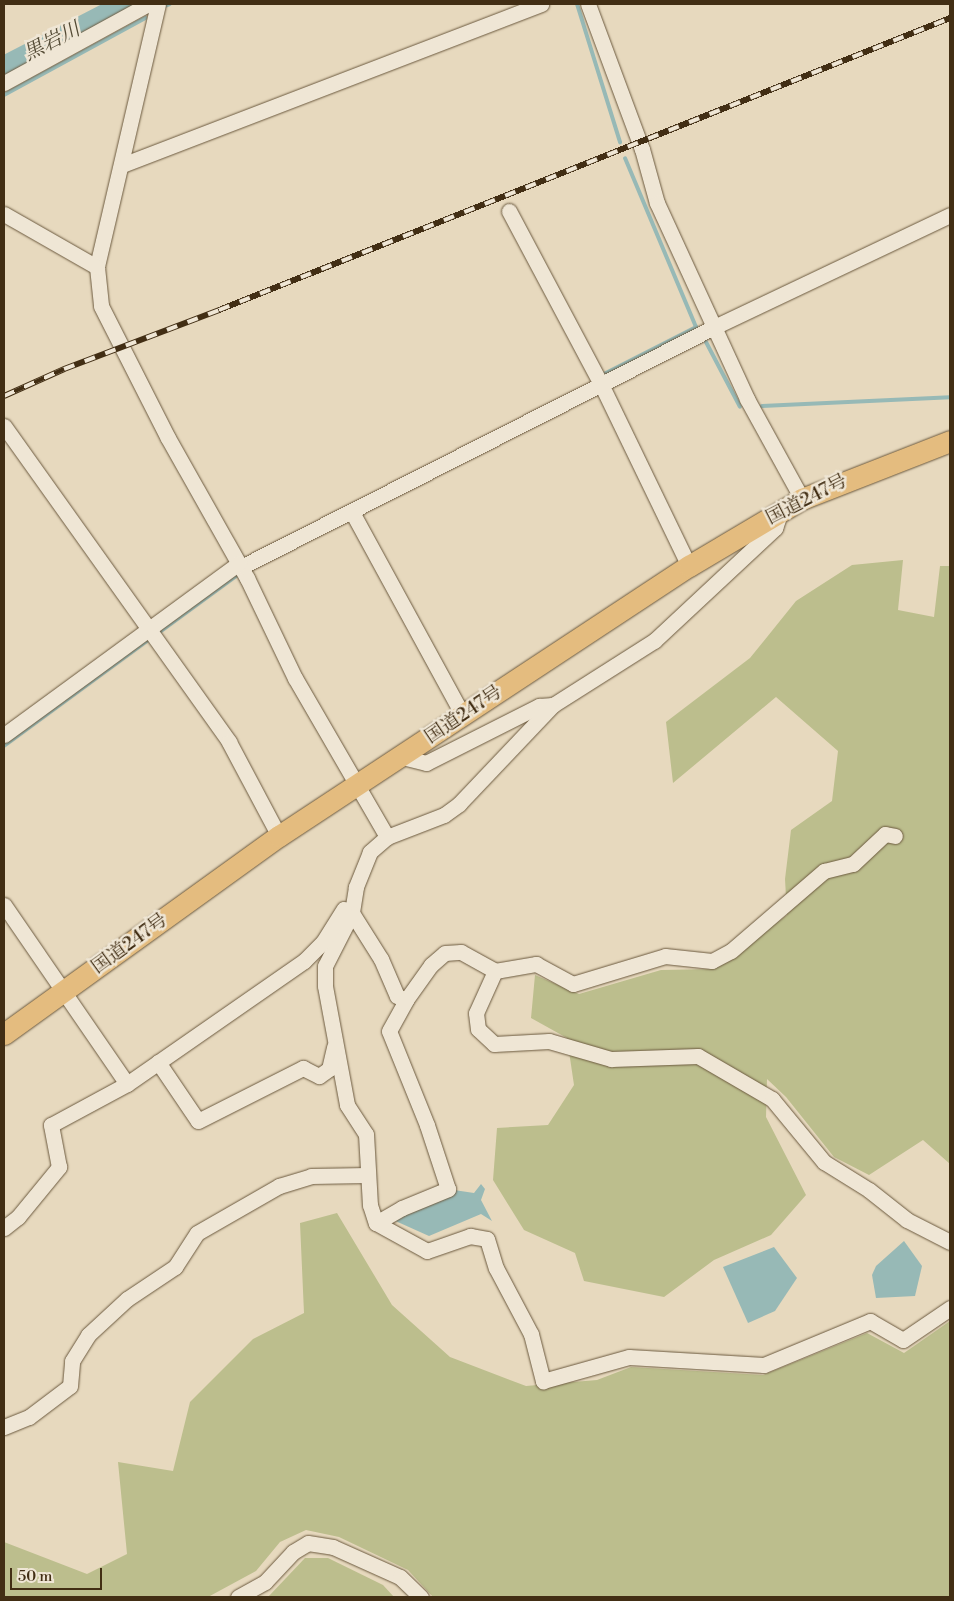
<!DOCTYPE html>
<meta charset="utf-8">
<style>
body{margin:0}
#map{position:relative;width:954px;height:1601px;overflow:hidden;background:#e7d9be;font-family:"Libre Bodoni","Noto Serif JP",serif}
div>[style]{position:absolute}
.green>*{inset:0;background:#bcbe8d}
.water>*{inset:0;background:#97b9b6}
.stream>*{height:4px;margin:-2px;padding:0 2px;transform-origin:2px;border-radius:2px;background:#97b9b6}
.river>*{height:22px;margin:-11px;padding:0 11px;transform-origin:11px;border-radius:11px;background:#97b9b6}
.roads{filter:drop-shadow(0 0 1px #6b593e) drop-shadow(0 0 1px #6b593e)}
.minor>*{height:15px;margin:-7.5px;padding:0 7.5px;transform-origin:7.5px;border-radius:7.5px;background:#efe6d5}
.highway>*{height:21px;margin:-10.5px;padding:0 10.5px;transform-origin:10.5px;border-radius:10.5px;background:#e4bc7f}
.rail>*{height:5.5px;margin-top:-2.75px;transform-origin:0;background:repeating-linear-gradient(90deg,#efe6d5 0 11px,#422e14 0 22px);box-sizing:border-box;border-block:1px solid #422e14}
span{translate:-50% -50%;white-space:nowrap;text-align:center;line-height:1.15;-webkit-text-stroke:5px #efe6d5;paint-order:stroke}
.street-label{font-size:19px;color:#422e14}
.water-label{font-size:20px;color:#534a34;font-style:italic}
.frame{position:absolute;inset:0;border:5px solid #422e14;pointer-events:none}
.scale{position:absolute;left:10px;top:1568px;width:92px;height:22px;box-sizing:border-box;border:2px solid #422e14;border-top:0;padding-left:6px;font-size:15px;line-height:18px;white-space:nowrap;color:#422e14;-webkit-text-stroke:4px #efe6d5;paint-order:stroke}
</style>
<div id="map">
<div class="green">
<div style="clip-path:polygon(903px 560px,898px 610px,934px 617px,940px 566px,950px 566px,950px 1164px,923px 1140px,869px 1175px,834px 1157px,786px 1097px,767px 1079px,766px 1117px,806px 1195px,771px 1235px,714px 1260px,664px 1297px,584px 1281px,575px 1253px,524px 1230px,493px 1180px,497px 1128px,548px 1125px,574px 1085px,567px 1038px,531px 1018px,535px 975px,579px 994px,661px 970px,715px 969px,787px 915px,785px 879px,791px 830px,832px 801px,838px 751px,776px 697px,673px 783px,666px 722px,750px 658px,796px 601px,852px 565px)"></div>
<div style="clip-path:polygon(337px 1213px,392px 1305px,450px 1357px,526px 1386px,597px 1380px,631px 1367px,763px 1375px,867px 1333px,904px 1353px,950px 1321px,950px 1597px,433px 1597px,408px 1570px,339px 1537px,306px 1530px,280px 1542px,256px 1571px,208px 1597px,4px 1597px,4px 1542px,87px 1574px,127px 1554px,118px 1462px,173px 1471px,190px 1402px,253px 1339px,304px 1313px,300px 1223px)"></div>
<div style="clip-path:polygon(305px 1558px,328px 1558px,383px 1585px,394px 1597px,268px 1597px)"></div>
</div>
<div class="water">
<div style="clip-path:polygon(481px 1184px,485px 1189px,481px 1200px,492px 1221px,481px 1214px,429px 1236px,391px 1219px,451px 1196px,454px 1190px,474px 1193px)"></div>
<div style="clip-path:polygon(904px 1241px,922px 1266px,915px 1296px,876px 1298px,872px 1275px,876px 1266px)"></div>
<div style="clip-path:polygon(774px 1247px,797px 1278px,775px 1311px,748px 1323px,723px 1267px)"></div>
</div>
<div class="stream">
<div style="left:577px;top:4px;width:145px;rotate:72.7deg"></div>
<div style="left:165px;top:6px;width:5px;rotate:-22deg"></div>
<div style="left:4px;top:95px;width:161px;rotate:-28.6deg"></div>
<div style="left:706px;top:342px;width:73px;rotate:62.4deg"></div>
<div style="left:600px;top:376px;width:108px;rotate:-27deg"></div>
<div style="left:696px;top:327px;width:183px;rotate:-112.8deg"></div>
<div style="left:762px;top:406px;width:188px;rotate:-2.7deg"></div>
<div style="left:157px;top:634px;width:103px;rotate:-36.3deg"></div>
<div style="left:4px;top:746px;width:182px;rotate:-36.3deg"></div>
</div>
<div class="river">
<div style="left:4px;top:67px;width:137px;rotate:-27.3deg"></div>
</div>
<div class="roads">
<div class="minor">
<div style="left:158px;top:4px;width:270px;rotate:103.1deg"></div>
<div style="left:97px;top:267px;width:39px;rotate:84deg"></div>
<div style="left:101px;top:306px;width:148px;rotate:63.1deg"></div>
<div style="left:168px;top:438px;width:161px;rotate:60.6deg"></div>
<div style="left:247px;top:578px;width:111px;rotate:64.4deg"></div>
<div style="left:295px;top:678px;width:184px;rotate:59.9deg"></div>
<div style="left:387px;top:837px;width:23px;rotate:139deg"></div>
<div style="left:370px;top:852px;width:38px;rotate:112deg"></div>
<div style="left:356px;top:887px;width:26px;rotate:99deg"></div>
<div style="left:352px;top:913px;width:59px;rotate:117deg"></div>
<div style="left:325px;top:966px;width:20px;rotate:90deg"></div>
<div style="left:325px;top:986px;width:121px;rotate:79.5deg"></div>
<div style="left:347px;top:1105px;width:35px;rotate:57deg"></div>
<div style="left:366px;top:1134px;width:71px;rotate:86.8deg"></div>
<div style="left:370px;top:1205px;width:19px;rotate:72deg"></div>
<div style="left:376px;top:1223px;width:58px;rotate:28.8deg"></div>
<div style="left:427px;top:1251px;width:46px;rotate:-19.2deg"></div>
<div style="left:470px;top:1236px;width:17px;rotate:10deg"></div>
<div style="left:487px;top:1239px;width:30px;rotate:73deg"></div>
<div style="left:496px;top:1268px;width:75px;rotate:62.1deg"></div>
<div style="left:531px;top:1334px;width:49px;rotate:75.7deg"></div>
<div style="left:543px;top:1381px;width:89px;rotate:-15.6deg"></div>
<div style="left:629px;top:1357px;width:135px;rotate:3.4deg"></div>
<div style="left:764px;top:1365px;width:115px;rotate:-22.5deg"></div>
<div style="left:870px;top:1321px;width:38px;rotate:30deg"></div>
<div style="left:903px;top:1340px;width:57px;rotate:-34.2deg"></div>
<div style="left:588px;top:4px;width:155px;rotate:69.6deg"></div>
<div style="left:642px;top:149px;width:56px;rotate:74.5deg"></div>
<div style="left:657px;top:203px;width:216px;rotate:65.3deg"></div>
<div style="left:747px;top:399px;width:114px;rotate:61.2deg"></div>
<div style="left:4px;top:83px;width:164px;rotate:-28.7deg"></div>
<div style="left:122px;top:165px;width:449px;rotate:-21deg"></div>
<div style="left:509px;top:211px;width:196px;rotate:62deg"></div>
<div style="left:601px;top:384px;width:202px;rotate:64.2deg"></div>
<div style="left:4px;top:214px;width:107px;rotate:29.7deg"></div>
<div style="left:4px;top:426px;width:388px;rotate:54.5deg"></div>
<div style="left:229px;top:742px;width:106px;rotate:62deg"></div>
<div style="left:352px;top:512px;width:232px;rotate:61.4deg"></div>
<div style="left:241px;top:567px;width:528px;rotate:-26.9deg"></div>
<div style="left:712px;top:328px;width:263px;rotate:-25.4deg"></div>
<div style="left:4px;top:735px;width:291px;rotate:-36.2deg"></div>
<div style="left:402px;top:757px;width:25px;rotate:14deg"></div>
<div style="left:426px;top:763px;width:127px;rotate:-26.8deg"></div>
<div style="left:539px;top:706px;width:14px;rotate:-4deg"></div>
<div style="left:553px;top:705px;width:120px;rotate:-32.4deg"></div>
<div style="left:654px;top:641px;width:166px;rotate:-43deg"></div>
<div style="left:775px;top:528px;width:18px;rotate:-71deg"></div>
<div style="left:387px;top:837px;width:61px;rotate:-21.1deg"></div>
<div style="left:444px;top:815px;width:19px;rotate:-36deg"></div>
<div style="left:459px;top:804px;width:137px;rotate:-46.5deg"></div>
<div style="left:4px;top:905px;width:217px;rotate:55.5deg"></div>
<div style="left:352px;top:913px;width:54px;rotate:57.8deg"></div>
<div style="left:381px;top:959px;width:40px;rotate:66.6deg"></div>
<div style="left:397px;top:996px;width:10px;rotate:24deg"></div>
<div style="left:406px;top:1000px;width:43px;rotate:-54.5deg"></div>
<div style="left:431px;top:965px;width:18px;rotate:-41deg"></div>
<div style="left:445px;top:953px;width:16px;rotate:-4deg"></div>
<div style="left:461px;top:952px;width:39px;rotate:29deg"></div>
<div style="left:495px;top:971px;width:42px;rotate:-9.7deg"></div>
<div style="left:536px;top:964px;width:42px;rotate:28.4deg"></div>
<div style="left:573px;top:984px;width:96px;rotate:-16.9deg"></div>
<div style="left:665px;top:956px;width:47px;rotate:6.1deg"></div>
<div style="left:712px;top:961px;width:21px;rotate:-28deg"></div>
<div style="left:731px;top:951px;width:123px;rotate:-40.7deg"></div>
<div style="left:824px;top:871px;width:30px;rotate:-14deg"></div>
<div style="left:853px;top:864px;width:44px;rotate:-43.2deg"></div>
<div style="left:885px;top:834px;width:10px;rotate:11deg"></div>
<div style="left:495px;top:971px;width:46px;rotate:114.3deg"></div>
<div style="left:476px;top:1013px;width:16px;rotate:83deg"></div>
<div style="left:478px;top:1029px;width:22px;rotate:43deg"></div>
<div style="left:494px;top:1044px;width:55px;rotate:-3.1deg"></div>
<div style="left:549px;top:1041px;width:65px;rotate:16.2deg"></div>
<div style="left:611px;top:1059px;width:87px;rotate:-2deg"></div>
<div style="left:698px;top:1056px;width:86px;rotate:30.2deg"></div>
<div style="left:772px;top:1099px;width:82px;rotate:50.5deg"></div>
<div style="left:824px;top:1162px;width:53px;rotate:31.9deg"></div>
<div style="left:869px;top:1190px;width:48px;rotate:38.3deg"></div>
<div style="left:907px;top:1220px;width:48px;rotate:27.1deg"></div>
<div style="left:158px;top:1062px;width:71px;rotate:55.9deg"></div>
<div style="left:198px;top:1121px;width:118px;rotate:-26.8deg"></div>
<div style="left:303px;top:1068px;width:18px;rotate:27deg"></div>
<div style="left:319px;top:1076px;width:12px;rotate:-35deg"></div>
<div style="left:329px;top:1069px;width:23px;rotate:-77deg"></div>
<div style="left:376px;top:1223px;width:30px;rotate:-30deg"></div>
<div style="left:402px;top:1208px;width:50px;rotate:-22.4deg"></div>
<div style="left:448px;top:1189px;width:67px;rotate:-108.2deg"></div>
<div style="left:427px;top:1125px;width:101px;rotate:-112deg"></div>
<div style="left:389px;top:1031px;width:35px;rotate:-61deg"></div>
<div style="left:4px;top:1228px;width:18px;rotate:-38deg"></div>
<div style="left:18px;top:1217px;width:65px;rotate:-50.6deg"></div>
<div style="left:59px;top:1167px;width:43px;rotate:-100.8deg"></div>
<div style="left:51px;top:1125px;width:86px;rotate:-28.3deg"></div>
<div style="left:127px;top:1084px;width:216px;rotate:-34.8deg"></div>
<div style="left:304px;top:961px;width:27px;rotate:-45deg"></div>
<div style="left:323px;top:942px;width:39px;rotate:-58deg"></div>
<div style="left:4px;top:1427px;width:27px;rotate:-22deg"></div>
<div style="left:29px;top:1417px;width:51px;rotate:-37.1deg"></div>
<div style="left:70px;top:1386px;width:25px;rotate:-85deg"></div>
<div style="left:72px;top:1361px;width:31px;rotate:-58deg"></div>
<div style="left:88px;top:1335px;width:53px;rotate:-42.7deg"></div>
<div style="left:127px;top:1299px;width:58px;rotate:-33.7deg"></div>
<div style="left:175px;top:1267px;width:40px;rotate:-57.1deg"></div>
<div style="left:197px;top:1233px;width:95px;rotate:-29.8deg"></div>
<div style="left:279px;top:1186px;width:34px;rotate:-17deg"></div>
<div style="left:311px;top:1176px;width:56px;rotate:-1deg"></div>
<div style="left:238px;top:1597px;width:31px;rotate:-29deg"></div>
<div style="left:265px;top:1582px;width:41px;rotate:-47deg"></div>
<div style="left:293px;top:1552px;width:17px;rotate:-31deg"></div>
<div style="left:308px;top:1543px;width:25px;rotate:9deg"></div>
<div style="left:333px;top:1547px;width:73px;rotate:24.1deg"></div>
<div style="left:400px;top:1577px;width:29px;rotate:44deg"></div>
</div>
<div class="highway">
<div style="left:4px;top:1034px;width:339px;rotate:-35.8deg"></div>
<div style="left:279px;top:836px;width:491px;rotate:-33.4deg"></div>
<div style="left:689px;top:566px;width:131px;rotate:-30.7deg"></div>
<div style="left:802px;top:499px;width:159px;rotate:-21.4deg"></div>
</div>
</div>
<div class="rail">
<div style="left:4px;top:396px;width:66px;rotate:-24.2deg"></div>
<div style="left:64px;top:369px;width:166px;rotate:-20.8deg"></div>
<div style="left:219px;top:310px;width:787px;rotate:-21.77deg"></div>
</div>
<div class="street-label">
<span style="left:807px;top:500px;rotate:-27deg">国道247号</span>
<span style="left:464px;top:715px;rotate:-34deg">国道247号</span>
<span style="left:130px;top:944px;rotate:-36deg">国道247号</span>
</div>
<div class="water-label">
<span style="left:52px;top:42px;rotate:-27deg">黒岩川</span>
</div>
<div class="frame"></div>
<div class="scale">50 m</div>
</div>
